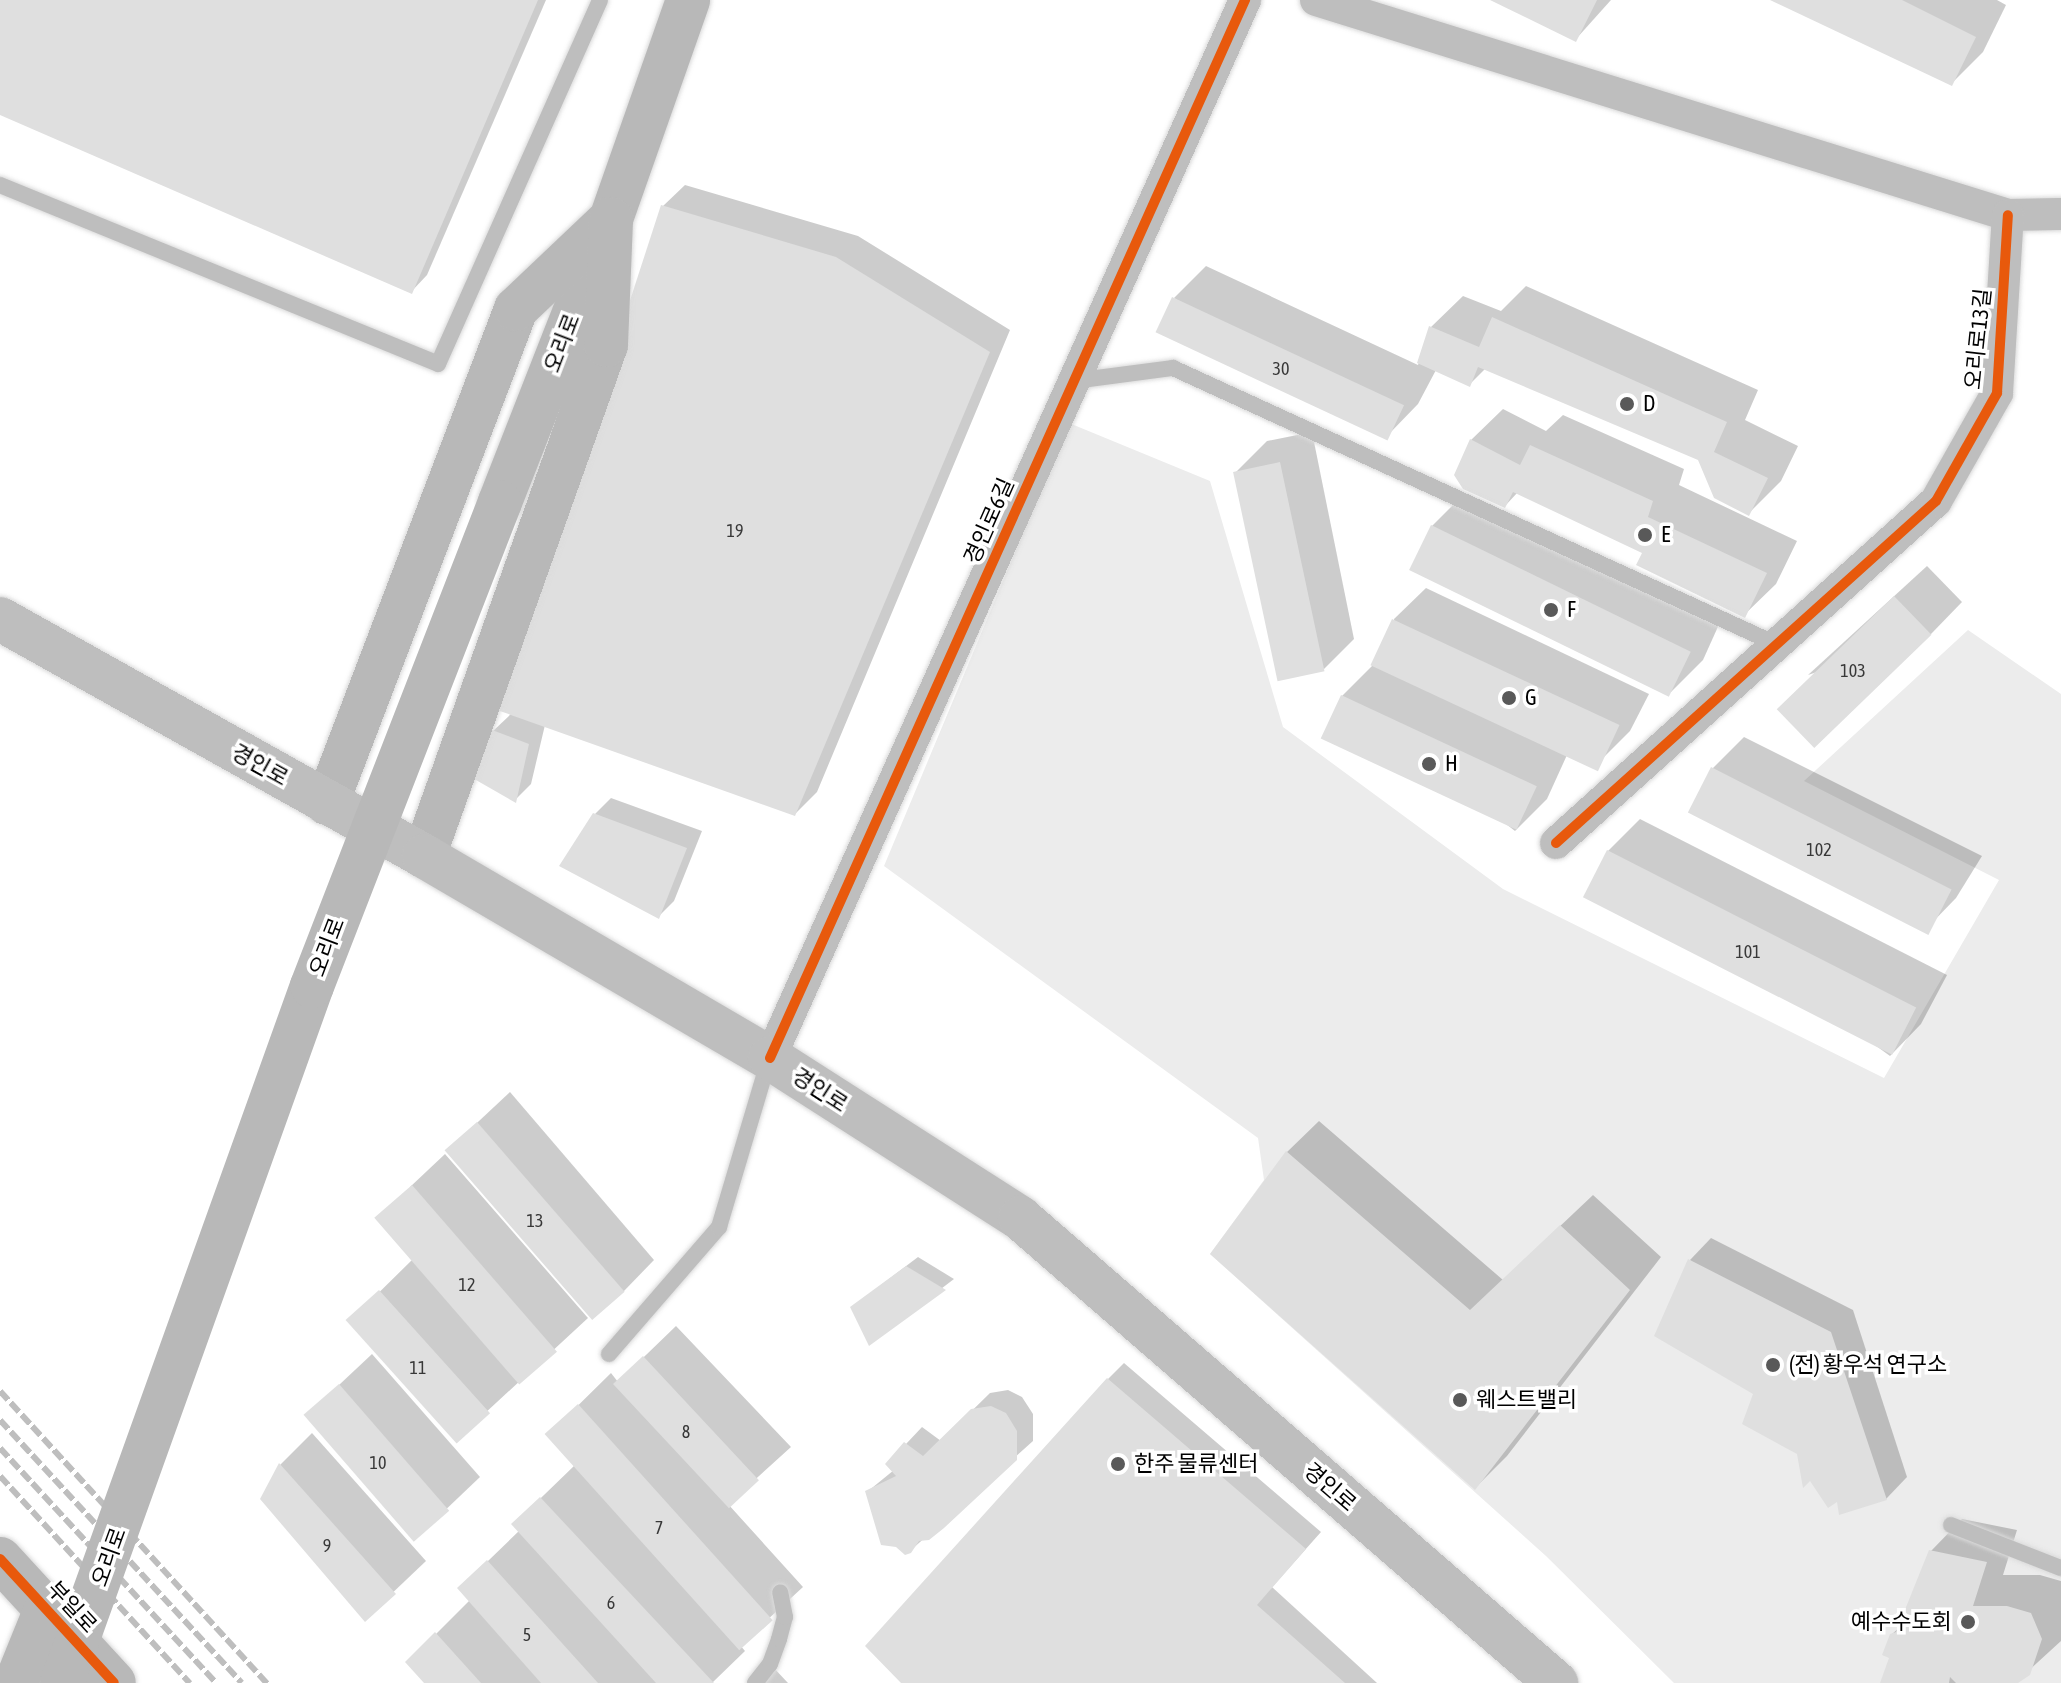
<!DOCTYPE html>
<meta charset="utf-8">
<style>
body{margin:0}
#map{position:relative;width:2061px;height:1683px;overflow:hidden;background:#fff;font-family:"Asap Condensed","Noto Sans KR",sans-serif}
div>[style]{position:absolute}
.green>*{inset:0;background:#ececec}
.shadow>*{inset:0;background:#0003}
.building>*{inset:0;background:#dfdfdf;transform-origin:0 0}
.roads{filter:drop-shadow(0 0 2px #dbdbdb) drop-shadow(0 0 2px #dbdbdb)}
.lane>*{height:16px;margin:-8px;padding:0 8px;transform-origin:8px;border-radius:8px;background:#bebebe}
.street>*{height:32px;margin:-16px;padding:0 16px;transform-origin:16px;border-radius:16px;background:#bebebe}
.secondary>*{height:44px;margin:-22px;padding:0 22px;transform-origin:22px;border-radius:22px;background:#b8b8b8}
.primary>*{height:44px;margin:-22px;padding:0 22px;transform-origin:22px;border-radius:22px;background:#bebebe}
.rail>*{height:6px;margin-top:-3px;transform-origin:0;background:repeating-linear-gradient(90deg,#bebebe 0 12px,transparent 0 16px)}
.secondary-bridge>*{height:44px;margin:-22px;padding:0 22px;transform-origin:22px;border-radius:22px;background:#b8b8b8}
.cycleway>*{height:10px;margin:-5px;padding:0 5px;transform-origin:5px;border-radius:5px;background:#e8590c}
.dots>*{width:22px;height:22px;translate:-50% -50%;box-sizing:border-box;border:4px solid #fff;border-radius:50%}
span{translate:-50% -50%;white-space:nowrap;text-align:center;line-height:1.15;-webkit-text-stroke:7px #fff;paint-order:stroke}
.number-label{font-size:18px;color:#383838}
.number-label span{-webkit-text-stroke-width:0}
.street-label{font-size:22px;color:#000}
.poi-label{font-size:22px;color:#000}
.left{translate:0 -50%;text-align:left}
.right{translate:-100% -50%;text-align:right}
</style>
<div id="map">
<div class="green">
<div style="clip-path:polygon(1069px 423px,1210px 481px,1283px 727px,1503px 889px,1884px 1078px,1999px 880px,1804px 781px,1968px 630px,2061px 694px,2061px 1683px,1674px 1683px,1546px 1556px,1210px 1254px,1264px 1180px,1258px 1138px,884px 866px)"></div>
</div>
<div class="shadow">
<div style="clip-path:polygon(0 0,546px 0,427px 275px,411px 292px,0 113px)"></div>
<div style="clip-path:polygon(1494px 0,1611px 0,1576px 39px)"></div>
<div style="clip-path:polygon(1775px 0,1997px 0,2006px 5px,1983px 52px,1951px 84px)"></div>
<div style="clip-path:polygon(685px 185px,858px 236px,1010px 330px,817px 792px,795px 814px,545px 725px,531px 784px,515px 800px,493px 731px,512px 713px,663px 206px)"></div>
<div style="clip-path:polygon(1206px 266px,1418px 365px,1431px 327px,1463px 296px,1501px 311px,1526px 286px,1758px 390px,1745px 420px,1798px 446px,1781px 481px,1749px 513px,1700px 459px,1486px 368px,1469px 385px,1436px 370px,1418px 404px,1387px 436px,1174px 298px)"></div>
<div style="clip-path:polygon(1503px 409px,1546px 431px,1563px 415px,1684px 469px,1679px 485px,1797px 541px,1776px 584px,1744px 615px,1645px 552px,1518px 492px,1505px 506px,1471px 440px)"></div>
<div style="clip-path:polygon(1312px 432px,1354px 639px,1322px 671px,1235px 473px,1267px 441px)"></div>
<div style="clip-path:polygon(1464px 494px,1721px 620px,1703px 660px,1671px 692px,1432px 526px)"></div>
<div style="clip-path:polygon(1927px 566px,1962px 602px,1931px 634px,1808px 675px)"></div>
<div style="clip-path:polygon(1426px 588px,1649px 694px,1630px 731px,1598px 763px,1401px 669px,1394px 619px)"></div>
<div style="clip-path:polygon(1374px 664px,1567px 755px,1547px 799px,1515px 831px,1342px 696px)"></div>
<div style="clip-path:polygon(1744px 737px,1982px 856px,1956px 898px,1925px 930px,1712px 769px)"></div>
<div style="clip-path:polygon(611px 798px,702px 831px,674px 901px,658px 917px,595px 814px)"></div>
<div style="clip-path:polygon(1640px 819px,1947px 975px,1921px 1024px,1890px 1056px,1608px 851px)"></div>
<div style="clip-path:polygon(510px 1092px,654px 1260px,623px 1292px,448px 1150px)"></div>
<div style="clip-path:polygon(1319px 1121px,1503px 1280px,1593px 1195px,1661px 1257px,1507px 1456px,1475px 1488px,1213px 1253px,1287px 1152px)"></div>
<div style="clip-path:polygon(445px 1154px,588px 1318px,456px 1440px,350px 1321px,413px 1259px,410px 1187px)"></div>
<div style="clip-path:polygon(1711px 1238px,1853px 1310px,1907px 1477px,1886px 1499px,1839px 1498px,1799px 1453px,1756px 1393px,1690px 1260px)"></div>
<div style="clip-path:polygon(918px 1257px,954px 1279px,870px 1343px,852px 1307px)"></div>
<div style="clip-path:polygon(676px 1326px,791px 1447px,728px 1504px,803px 1587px,740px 1645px,745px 1651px,712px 1683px,427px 1683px,408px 1662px,470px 1600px,460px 1588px,520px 1530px,514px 1524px,575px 1465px,548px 1435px,611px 1373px,618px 1382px)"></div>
<div style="clip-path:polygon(372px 1354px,480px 1477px,417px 1537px,339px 1385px)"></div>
<div style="clip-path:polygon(1124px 1363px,1321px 1532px,1272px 1587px,1377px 1683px,904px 1683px,1108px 1379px)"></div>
<div style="clip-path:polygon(1008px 1390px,1022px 1397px,1033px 1414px,1033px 1441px,910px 1551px,867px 1492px,894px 1470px,906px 1444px,922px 1427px,941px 1441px,990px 1393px)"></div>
<div style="clip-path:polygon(312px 1433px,426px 1561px,365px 1619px,280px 1465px)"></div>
<div style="clip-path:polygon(1962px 1519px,2017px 1530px,2003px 1575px,2040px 1575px,2061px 1581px,2061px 1641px,2015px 1683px,1882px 1683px,1892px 1656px,1891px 1635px,1901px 1626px,1931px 1551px)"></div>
<div style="clip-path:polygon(773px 1667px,788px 1683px,757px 1683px)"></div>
</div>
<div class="building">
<div style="clip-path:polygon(0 0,538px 0,412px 294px,0 115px)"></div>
<div style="clip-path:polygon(1490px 0,1597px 0,1576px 42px)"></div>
<div style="clip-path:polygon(1770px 0,1902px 0,1976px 37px,1952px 86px)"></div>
<div style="clip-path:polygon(661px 205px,836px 257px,990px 352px,795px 816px,497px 710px)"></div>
<div style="left:1172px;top:297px;width:256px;height:39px;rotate:25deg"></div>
<div style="clip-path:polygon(1492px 317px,1727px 422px,1714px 452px,1768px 478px,1749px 516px,1714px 498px,1698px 460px,1478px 367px,1470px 387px,1417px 363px,1429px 326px,1479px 347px)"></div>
<div style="clip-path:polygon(1470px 439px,1520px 465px,1530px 445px,1653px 501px,1648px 517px,1767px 573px,1745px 618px,1636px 565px,1642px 553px,1513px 492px,1505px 508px,1463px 489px,1454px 475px)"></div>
<div style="left:1280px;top:462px;width:214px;height:48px;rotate:78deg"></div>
<div style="left:1431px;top:525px;width:289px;height:50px;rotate:26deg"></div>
<div style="left:1894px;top:596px;width:54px;height:163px;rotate:46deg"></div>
<div style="left:1392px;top:619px;width:251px;height:51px;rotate:25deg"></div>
<div style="left:1341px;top:695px;width:216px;height:48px;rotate:25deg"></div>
<div style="clip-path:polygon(492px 730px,529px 744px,516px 803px,469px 776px)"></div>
<div style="left:1711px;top:767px;width:270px;height:51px;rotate:27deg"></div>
<div style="clip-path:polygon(593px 813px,687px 848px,659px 919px,559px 866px)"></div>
<div style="left:1607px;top:850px;width:347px;height:53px;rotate:27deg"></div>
<div style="left:477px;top:1122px;width:225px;height:43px;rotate:49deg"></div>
<div style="clip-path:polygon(1286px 1151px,1470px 1310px,1560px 1225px,1630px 1290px,1475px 1490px,1210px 1254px)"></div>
<div style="left:412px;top:1185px;width:221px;height:50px;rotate:49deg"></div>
<div style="clip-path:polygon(1688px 1259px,1831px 1332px,1887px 1500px,1839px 1515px,1837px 1502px,1828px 1508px,1810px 1481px,1803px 1488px,1797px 1454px,1742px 1424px,1753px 1394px,1654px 1336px)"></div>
<div style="clip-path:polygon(906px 1266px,946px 1290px,869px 1346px,850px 1307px)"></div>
<div style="left:379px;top:1290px;width:166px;height:45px;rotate:48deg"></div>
<div style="left:643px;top:1356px;width:170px;height:41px;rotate:47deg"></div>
<div style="clip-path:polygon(1107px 1378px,1306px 1549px,1257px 1605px,1345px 1683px,901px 1683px,865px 1646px)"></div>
<div style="left:339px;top:1384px;width:168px;height:47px;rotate:49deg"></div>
<div style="left:578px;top:1404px;width:291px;height:45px;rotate:48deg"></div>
<div style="clip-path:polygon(991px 1406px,1006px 1413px,1017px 1431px,1017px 1460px,944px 1528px,929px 1540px,919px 1541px,911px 1553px,905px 1555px,896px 1547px,881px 1545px,865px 1491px,896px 1476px,885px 1464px,904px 1442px,923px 1456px,971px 1409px)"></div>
<div style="clip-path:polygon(279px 1463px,396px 1594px,365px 1622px,260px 1499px)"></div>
<div style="clip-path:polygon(540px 1497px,714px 1683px,656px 1683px,511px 1524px)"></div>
<div style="clip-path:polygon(1929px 1550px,1987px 1562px,1973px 1606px,2007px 1606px,2031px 1613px,2042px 1639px,2030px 1675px,2018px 1683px,1956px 1683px,1950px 1677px,1949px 1683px,1880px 1683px,1889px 1658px,1882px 1655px,1890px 1634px,1896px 1632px)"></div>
<div style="clip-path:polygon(487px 1560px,598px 1683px,541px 1683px,457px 1588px)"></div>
<div style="clip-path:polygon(435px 1632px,481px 1683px,424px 1683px,405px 1662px)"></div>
</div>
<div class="roads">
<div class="lane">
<div style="left:0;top:185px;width:473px;rotate:22.2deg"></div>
<div style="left:438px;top:364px;width:398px;rotate:-66deg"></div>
<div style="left:1074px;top:381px;width:100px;rotate:-7.5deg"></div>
<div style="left:1173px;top:368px;width:663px;rotate:24.59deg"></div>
<div style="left:609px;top:1354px;width:168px;rotate:-49.1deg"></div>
<div style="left:719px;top:1227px;width:175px;rotate:-73.4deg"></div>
<div style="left:1951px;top:1525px;width:118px;rotate:21.4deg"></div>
<div style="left:755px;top:1683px;width:24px;rotate:-52deg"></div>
<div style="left:770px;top:1664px;width:27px;rotate:-70deg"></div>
<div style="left:779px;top:1639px;width:23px;rotate:-75deg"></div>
<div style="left:785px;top:1617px;width:25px;rotate:-101deg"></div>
</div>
<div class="street">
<div style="left:1316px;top:0;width:725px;rotate:17.26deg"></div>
<div style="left:2008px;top:215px;width:53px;rotate:-1.1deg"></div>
<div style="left:1556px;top:843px;width:511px;rotate:-41.99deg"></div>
<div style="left:1936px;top:501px;width:124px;rotate:-60.5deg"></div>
<div style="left:1997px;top:393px;width:178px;rotate:-86.5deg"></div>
<div style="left:770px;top:1058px;width:1160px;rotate:-65.82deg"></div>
</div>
<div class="secondary">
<div style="left:500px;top:502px;width:304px;rotate:-68.6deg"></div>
<div style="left:611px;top:219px;width:232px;rotate:-70.6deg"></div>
<div style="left:327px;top:803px;width:529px;rotate:-69.06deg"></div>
<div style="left:516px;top:309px;width:131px;rotate:-43.5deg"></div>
<div style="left:424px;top:856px;width:542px;rotate:-70.4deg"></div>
<div style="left:606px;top:345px;width:126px;rotate:-87.7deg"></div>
<div style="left:0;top:1559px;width:168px;rotate:47.4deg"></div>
<div style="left:16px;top:1683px;width:80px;rotate:-67.9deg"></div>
</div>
<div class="primary">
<div style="left:0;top:619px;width:486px;rotate:29.2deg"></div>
<div style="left:424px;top:856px;width:401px;rotate:30.3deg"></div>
<div style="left:770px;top:1058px;width:297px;rotate:32.6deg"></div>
<div style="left:1020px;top:1218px;width:710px;rotate:40.94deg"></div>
</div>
</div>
<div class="rail">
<div style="left:0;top:1391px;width:396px;rotate:47.6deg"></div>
<div style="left:0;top:1420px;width:357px;rotate:47.4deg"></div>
<div style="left:0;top:1448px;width:319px;rotate:47.4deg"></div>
<div style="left:0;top:1476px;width:281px;rotate:47.5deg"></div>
</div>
<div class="secondary-bridge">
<div style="left:62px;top:1683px;width:740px;rotate:-70.27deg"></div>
<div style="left:312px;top:986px;width:519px;rotate:-68.77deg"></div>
</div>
<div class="cycleway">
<div style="left:1556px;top:843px;width:511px;rotate:-41.99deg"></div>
<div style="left:1936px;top:501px;width:124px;rotate:-60.5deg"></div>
<div style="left:1997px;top:393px;width:178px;rotate:-86.5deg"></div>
<div style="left:770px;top:1058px;width:1160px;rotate:-65.82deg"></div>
<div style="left:0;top:1559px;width:168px;rotate:47.4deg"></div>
</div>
<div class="dots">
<div style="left:1627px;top:404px;background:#595959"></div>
<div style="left:1645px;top:535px;background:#595959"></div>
<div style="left:1551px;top:610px;background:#595959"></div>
<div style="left:1509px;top:698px;background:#595959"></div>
<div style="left:1429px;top:764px;background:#595959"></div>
<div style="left:1773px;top:1365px;background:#595959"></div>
<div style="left:1460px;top:1400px;background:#595959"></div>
<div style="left:1118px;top:1464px;background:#595959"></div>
<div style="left:1968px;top:1622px;background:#595959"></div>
</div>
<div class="number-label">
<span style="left:1281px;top:369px">30</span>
<span style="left:735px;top:531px">19</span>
<span style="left:1853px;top:671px">103</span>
<span style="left:1819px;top:850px">102</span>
<span style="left:1748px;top:952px">101</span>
<span style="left:535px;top:1221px">13</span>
<span style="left:467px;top:1285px">12</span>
<span style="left:418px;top:1368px">11</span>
<span style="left:686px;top:1432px">8</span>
<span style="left:378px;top:1463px">10</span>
<span style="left:659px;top:1528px">7</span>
<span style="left:327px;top:1546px">9</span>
<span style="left:611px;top:1603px">6</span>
<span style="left:527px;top:1635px">5</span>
</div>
<div class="street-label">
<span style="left:1978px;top:339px;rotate:-84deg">오리로13길</span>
<span style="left:562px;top:343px;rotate:-69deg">오리로</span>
<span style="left:989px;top:521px;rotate:-66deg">경인로6길</span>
<span style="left:260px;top:765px;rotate:29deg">경인로</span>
<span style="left:327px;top:947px;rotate:-69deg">오리로</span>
<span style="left:820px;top:1090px;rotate:33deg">경인로</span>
<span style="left:1330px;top:1487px;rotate:41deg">경인로</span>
<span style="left:109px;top:1557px;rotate:-70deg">오리로</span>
<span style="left:72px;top:1607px;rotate:47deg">부일로</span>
</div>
<div class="poi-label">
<span class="left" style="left:1643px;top:404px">D</span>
<span class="left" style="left:1661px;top:535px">E</span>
<span class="left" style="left:1567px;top:610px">F</span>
<span class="left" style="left:1525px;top:698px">G</span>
<span class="left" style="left:1445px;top:764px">H</span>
<span class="left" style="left:1789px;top:1365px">(전) 황우석 연구소</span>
<span class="left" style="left:1476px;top:1400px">웨스트밸리</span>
<span class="left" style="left:1134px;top:1464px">한주 물류센터</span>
<span class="right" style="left:1952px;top:1622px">예수수도회</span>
</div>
</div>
